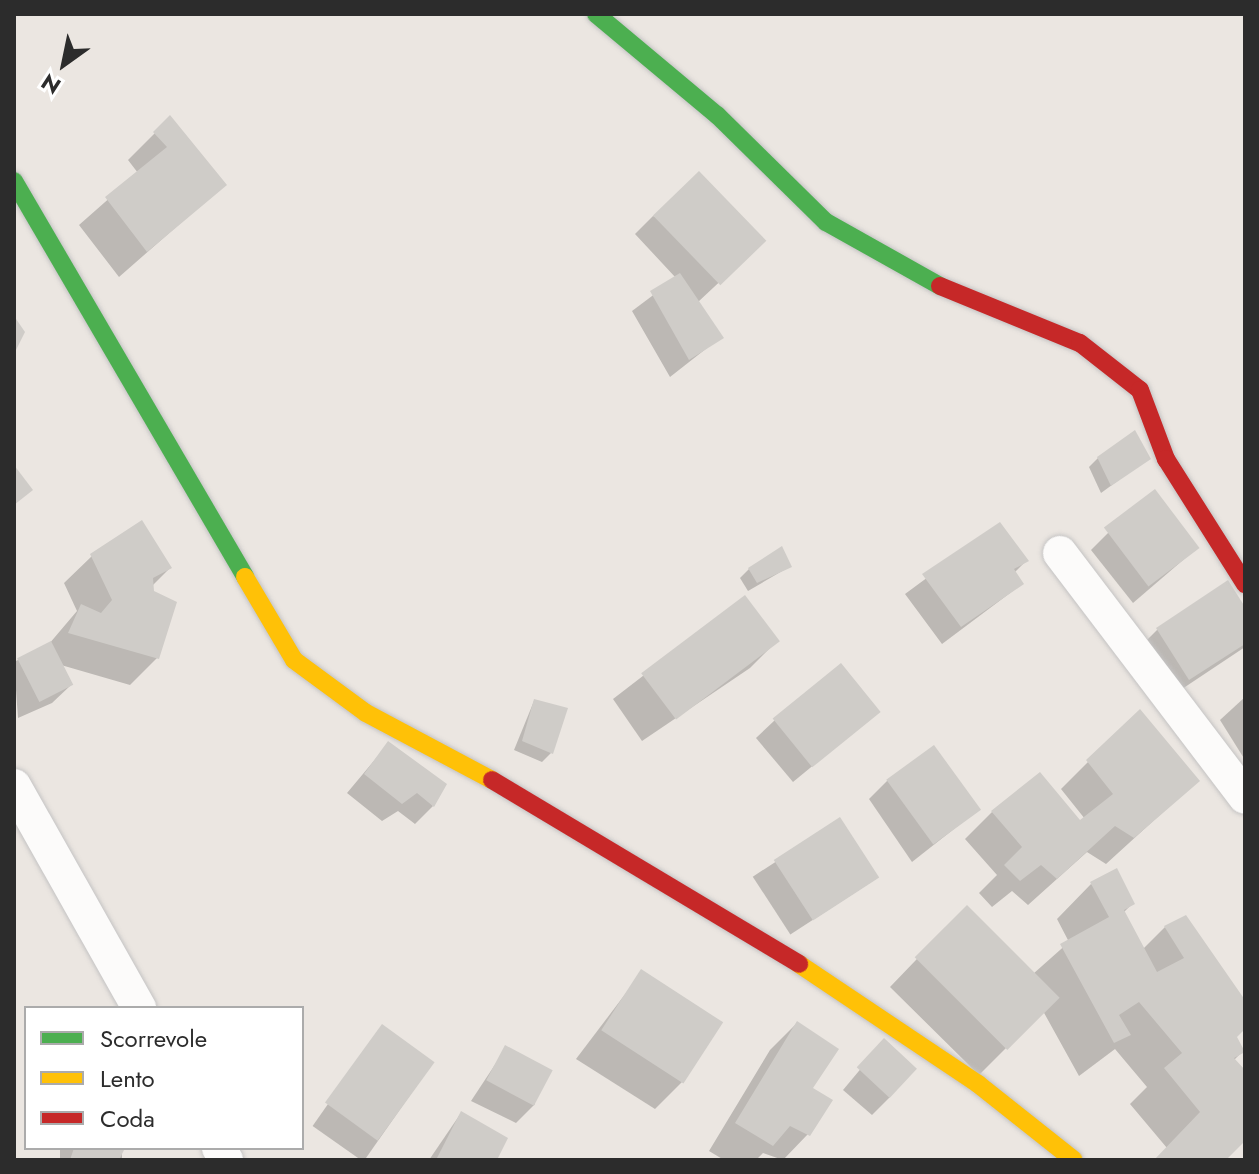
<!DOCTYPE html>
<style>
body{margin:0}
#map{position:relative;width:1259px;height:1174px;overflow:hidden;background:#ebe6e1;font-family:Jost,sans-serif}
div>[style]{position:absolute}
.shadow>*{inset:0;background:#0003;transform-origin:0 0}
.building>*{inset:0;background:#cfccc8;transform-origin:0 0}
.roads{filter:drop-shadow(0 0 2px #c4c3c3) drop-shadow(0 0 2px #c4c3c3)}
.street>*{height:34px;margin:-17px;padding:0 17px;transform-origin:17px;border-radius:17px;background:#fcfbfa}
.fast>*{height:18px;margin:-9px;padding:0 9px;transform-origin:9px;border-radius:9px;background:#4caf50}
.slow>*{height:18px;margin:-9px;padding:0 9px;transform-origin:9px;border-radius:9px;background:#ffc107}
.jam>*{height:18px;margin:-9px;padding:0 9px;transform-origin:9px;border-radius:9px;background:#c62828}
span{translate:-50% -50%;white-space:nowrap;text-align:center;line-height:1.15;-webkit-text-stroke:6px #fff;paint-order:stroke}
.frame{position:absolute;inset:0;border:16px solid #2c2c2c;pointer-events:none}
.legend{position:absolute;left:24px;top:1006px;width:280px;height:144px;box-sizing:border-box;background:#fff;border:2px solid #ababab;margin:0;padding:10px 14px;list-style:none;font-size:24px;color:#2c2c2c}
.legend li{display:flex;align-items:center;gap:16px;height:40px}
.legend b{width:40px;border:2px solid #ababab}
.north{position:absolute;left:24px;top:24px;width:80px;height:80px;-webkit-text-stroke:6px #fff;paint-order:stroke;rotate:213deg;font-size:22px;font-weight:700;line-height:32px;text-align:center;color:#2c2c2c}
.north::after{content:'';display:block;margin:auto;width:28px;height:36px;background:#2c2c2c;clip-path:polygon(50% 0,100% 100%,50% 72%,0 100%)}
</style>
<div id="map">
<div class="shadow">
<div style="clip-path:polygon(170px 118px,224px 185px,119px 277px,79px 225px,138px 173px,128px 160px)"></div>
<div style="clip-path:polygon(653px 216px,744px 259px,698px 302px,721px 337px,670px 377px,632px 311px,676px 278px,635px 234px)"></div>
<div style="clip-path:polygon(1098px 458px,1149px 458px,1101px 493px,1089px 467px)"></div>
<div style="clip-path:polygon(1000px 524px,1026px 561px,1014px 573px,1022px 584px,942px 644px,905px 594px)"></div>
<div style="clip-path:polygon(1109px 532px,1197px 548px,1133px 603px,1091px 550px)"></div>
<div style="clip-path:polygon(92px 556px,170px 568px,152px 586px,157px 658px,130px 685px,61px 665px,71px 685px,52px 703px,18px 718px,14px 662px,49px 644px,77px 611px,64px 583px)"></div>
<div style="clip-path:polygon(789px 567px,748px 591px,740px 578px,749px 569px)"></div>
<div style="clip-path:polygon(744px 598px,777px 641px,750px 668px,642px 741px,613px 699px)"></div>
<div style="clip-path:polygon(1245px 611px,1245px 647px,1170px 697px,1139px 648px,1157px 630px)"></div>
<div style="clip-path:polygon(1245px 697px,1245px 760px,1220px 720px)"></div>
<div style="clip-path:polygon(534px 701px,551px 753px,542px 762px,514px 750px)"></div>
<div style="clip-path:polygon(878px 712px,793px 782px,756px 738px,775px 720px)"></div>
<div style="clip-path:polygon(388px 744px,433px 806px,415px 824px,398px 811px,382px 821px,347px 793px)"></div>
<div style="clip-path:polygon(1088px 762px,1197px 781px,1106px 864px,1087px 852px,1028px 905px,1012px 891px,992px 907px,979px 893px,997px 875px,965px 839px,992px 812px,1080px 823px,1085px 819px,1061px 789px)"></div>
<div style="clip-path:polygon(888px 780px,978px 810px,912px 862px,869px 799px)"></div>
<div style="left:840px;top:820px;width:69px;height:104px;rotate:57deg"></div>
<div style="clip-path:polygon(1091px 884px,1133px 903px,1123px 913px,1143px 949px,1165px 927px,1245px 1003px,1245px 1027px,1234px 1037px,1243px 1051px,1234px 1060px,1245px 1073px,1245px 1138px,1223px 1160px,1155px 1160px,1167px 1148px,1130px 1104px,1147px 1087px,1115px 1049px,1079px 1076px,1043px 1011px,979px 1075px,890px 987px,940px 935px,1033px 974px,1069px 942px,1057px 919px)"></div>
<div style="clip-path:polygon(642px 972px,682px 1082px,655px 1109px,576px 1059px)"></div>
<div style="clip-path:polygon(797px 1023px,810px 1089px,808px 1134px,783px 1160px,763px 1153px,756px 1160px,724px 1160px,709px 1151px,770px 1050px)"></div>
<div style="left:382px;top:1027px;width:62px;height:121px;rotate:35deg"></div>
<div style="clip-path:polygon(884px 1041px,890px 1097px,872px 1115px,843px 1090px)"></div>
<div style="clip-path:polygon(506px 1048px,535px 1104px,516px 1123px,471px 1101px)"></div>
<div style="clip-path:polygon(461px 1113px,495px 1160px,429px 1160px)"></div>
<div style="left:60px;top:1148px;width:62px;height:12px"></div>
</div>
<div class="building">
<div style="clip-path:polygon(170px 115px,227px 185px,147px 252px,105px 197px,167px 147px,153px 132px)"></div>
<div style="left:699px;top:171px;width:97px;height:64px;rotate:46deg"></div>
<div style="clip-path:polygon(680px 273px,724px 338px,689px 360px,650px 291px)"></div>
<div style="clip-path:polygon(14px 316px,25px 332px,14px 354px)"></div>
<div style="clip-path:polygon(1135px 430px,1151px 459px,1111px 486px,1097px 457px)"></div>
<div style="clip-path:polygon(14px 465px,33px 490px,14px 505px)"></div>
<div style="left:1155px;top:489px;width:74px;height:64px;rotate:53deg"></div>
<div style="clip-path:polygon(142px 520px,172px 568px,153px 578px,154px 591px,177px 602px,159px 659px,68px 633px,81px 604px,101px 613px,112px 600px,90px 554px)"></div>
<div style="clip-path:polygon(1000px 522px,1029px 561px,1014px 569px,1024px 584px,961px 627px,922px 574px)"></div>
<div style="clip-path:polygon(782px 546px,792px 567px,757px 583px,748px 568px)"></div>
<div style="clip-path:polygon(1228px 580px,1245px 607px,1245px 644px,1189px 680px,1156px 628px)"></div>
<div style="left:745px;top:595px;width:58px;height:130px;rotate:53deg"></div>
<div style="left:51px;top:641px;width:49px;height:38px;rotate:63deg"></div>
<div style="left:841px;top:663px;width:63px;height:88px;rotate:51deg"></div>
<div style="clip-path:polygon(534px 699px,568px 708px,553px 754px,522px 741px)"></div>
<div style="clip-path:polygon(1140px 709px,1200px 781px,1134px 838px,1115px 826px,1057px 879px,1041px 865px,1020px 881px,1004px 865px,1022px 847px,991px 811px,1040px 772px,1080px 820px,1113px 794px,1086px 760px)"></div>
<div style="clip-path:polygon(388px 741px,447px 784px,434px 807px,417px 793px,402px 804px,364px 774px)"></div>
<div style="left:934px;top:745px;width:80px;height:59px;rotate:54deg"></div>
<div style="left:840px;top:817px;width:72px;height:79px;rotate:57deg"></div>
<div style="clip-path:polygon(1117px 868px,1135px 904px,1124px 910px,1157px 972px,1184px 958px,1164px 926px,1186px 915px,1245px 1000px,1245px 1029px,1237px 1037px,1245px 1052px,1234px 1058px,1245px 1070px,1245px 1141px,1226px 1160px,1154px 1160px,1200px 1112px,1164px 1068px,1182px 1053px,1139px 1002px,1119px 1015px,1131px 1035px,1114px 1043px,1060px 944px,1109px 917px,1090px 882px)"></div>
<div style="left:967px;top:905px;width:131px;height:74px;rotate:45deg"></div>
<div style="left:641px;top:969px;width:98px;height:73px;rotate:33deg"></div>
<div style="clip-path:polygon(797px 1021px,839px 1049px,813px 1088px,833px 1100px,810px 1136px,790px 1126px,773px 1146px,735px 1123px)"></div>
<div style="left:382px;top:1024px;width:65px;height:97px;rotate:36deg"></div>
<div style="left:884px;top:1038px;width:45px;height:40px;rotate:43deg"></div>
<div style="left:505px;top:1045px;width:54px;height:40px;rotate:28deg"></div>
<div style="clip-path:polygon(461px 1111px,508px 1138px,497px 1160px,436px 1160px)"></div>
<div style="clip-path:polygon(74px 1148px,125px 1148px,119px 1160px,70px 1160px)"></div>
</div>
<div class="roads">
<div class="street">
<div style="left:1060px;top:553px;width:306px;rotate:52.8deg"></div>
<div style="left:14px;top:786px;width:255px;rotate:60.6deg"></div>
<div style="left:219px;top:1148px;width:14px;rotate:60deg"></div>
</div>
<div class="fast">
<div style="left:596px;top:14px;width:158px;rotate:39.9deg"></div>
<div style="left:717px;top:115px;width:153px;rotate:44.5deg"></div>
<div style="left:826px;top:222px;width:131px;rotate:29.3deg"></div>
<div style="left:14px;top:181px;width:458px;rotate:59.7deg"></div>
</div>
<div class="slow">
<div style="left:245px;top:577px;width:96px;rotate:59.4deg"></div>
<div style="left:294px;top:660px;width:89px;rotate:36.4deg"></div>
<div style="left:366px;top:713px;width:143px;rotate:28deg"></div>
<div style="left:799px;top:964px;width:216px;rotate:33.8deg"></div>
<div style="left:978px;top:1084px;width:122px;rotate:38.4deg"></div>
</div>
<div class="jam">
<div style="left:940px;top:286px;width:151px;rotate:22.2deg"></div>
<div style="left:1080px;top:343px;width:76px;rotate:38.1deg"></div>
<div style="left:1140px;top:390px;width:74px;rotate:69.4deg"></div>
<div style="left:1166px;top:459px;width:148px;rotate:57.7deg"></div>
<div style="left:492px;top:780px;width:358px;rotate:30.9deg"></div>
</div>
</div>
<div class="frame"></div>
<ul class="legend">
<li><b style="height:10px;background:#4caf50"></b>Scorrevole</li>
<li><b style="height:10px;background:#ffc107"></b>Lento</li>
<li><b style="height:10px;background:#c62828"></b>Coda</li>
</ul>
<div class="north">N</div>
</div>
